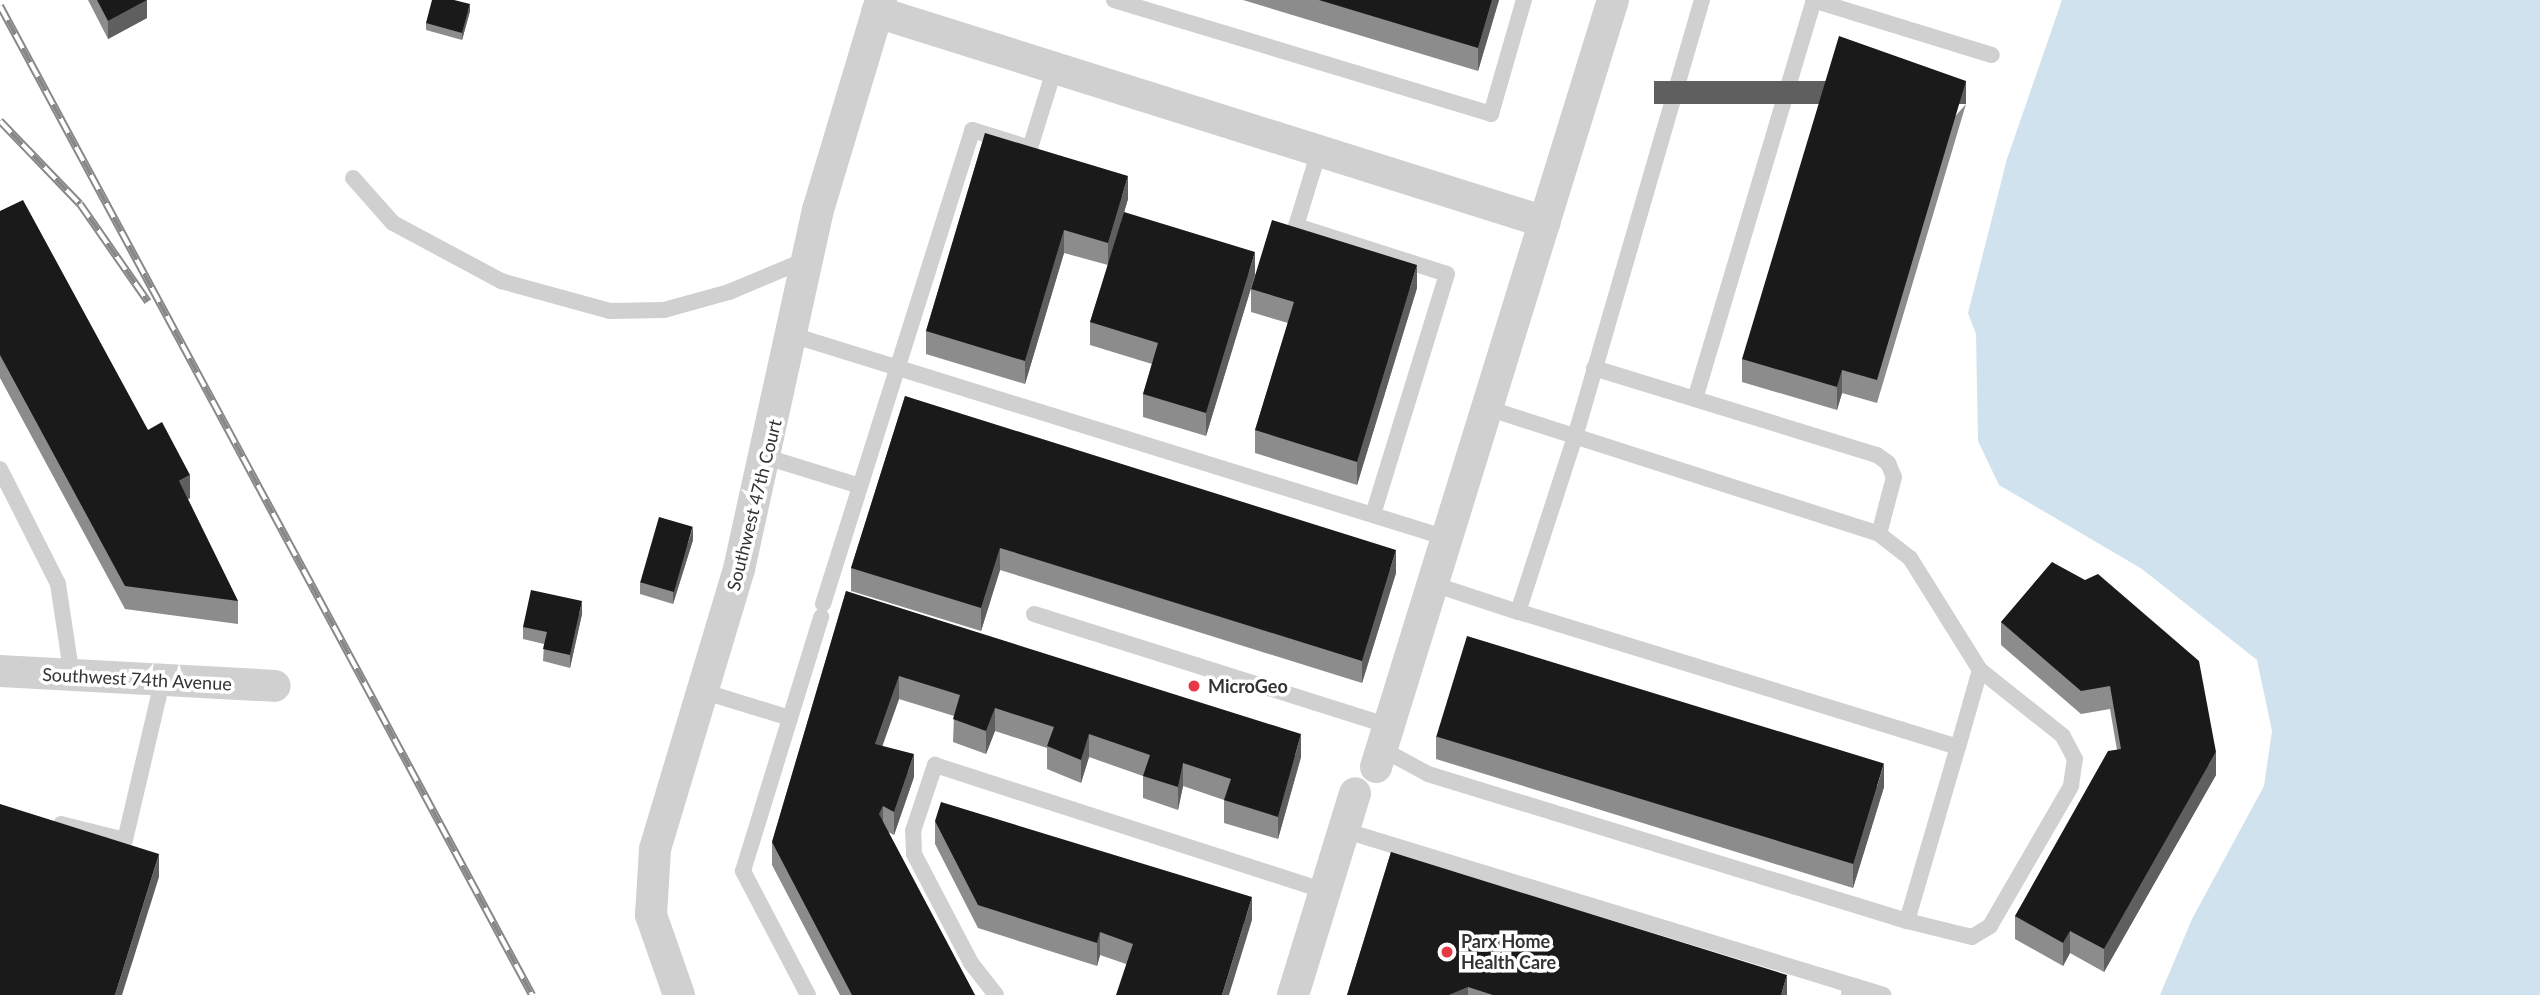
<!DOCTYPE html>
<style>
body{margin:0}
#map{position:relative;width:2540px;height:995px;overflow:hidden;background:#fff;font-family:Lato,sans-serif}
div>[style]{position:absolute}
.water>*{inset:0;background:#cfe2ee}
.service>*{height:16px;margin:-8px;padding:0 8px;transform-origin:8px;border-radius:8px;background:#d0d0d0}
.minor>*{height:32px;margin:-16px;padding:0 16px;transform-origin:16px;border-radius:16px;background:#d0d0d0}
.rail>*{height:8px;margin-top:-4px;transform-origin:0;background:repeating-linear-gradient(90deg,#fff 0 16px,#888 0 32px);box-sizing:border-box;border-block:2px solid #888}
.wall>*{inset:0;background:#8c8c8c}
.shaded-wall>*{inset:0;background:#5f5f5f;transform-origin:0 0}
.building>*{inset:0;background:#1a1a1a;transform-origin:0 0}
.dots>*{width:19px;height:19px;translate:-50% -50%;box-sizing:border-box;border:4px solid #fff;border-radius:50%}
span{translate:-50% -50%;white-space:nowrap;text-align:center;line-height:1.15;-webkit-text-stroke:7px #fff;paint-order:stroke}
.street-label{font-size:18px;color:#333}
.poi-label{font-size:18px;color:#333;font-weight:700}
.left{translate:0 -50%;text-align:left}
</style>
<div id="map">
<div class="water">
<div style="clip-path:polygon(2062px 0,2540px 0,2540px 995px,2160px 995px,2192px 919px,2264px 786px,2272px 731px,2257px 660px,2142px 569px,1999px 485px,1978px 441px,1976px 334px,1968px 313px,2007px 159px)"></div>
</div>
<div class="service">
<div style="left:1114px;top:0;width:394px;rotate:16.8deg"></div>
<div style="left:1491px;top:114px;width:119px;rotate:-73.9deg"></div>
<div style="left:1813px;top:0;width:187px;rotate:17.1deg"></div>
<div style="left:1319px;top:151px;width:78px;rotate:107deg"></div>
<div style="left:1296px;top:226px;width:158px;rotate:17.6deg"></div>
<div style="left:1447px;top:274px;width:252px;rotate:107.1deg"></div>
<div style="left:353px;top:178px;width:60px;rotate:48.4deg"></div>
<div style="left:393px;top:223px;width:123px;rotate:28.2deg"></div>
<div style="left:501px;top:281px;width:113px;rotate:15.4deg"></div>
<div style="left:610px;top:311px;width:54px;rotate:-1.1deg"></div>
<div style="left:664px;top:310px;width:67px;rotate:-15.5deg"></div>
<div style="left:729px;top:292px;width:86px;rotate:-22.7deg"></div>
<div style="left:792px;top:335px;width:686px;rotate:17.22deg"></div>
<div style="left:1594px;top:368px;width:296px;rotate:17.1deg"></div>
<div style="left:1877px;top:455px;width:14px;rotate:36deg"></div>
<div style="left:1888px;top:463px;width:15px;rotate:67deg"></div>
<div style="left:1894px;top:477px;width:59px;rotate:104.7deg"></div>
<div style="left:1695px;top:399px;width:416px;rotate:-73.4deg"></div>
<div style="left:1487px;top:408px;width:412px;rotate:17.8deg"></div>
<div style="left:1879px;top:534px;width:39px;rotate:38deg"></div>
<div style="left:1910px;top:558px;width:132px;rotate:58deg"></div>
<div style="left:1980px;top:670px;width:80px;rotate:105.9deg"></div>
<div style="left:1958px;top:747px;width:460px;rotate:-162.9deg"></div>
<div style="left:766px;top:457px;width:98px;rotate:17.1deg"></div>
<div style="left:0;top:469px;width:129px;rotate:63.2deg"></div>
<div style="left:58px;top:584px;width:94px;rotate:81.4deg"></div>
<div style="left:1433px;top:584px;width:89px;rotate:18.2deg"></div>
<div style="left:1518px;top:612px;width:184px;rotate:-72deg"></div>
<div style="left:1575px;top:437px;width:455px;rotate:-73.8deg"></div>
<div style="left:823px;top:604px;width:497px;rotate:-72.5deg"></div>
<div style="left:972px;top:130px;width:61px;rotate:17.2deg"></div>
<div style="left:1030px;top:148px;width:85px;rotate:-72.8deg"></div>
<div style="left:1034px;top:614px;width:372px;rotate:17.5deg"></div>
<div style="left:702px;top:691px;width:92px;rotate:17.1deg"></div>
<div style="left:1382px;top:749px;width:52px;rotate:28.5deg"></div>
<div style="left:1428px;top:774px;width:501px;rotate:17.06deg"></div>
<div style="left:1907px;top:921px;width:67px;rotate:13.8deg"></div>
<div style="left:1972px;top:937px;width:21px;rotate:-31deg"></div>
<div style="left:1990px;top:926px;width:162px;rotate:-59.9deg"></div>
<div style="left:2071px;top:786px;width:27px;rotate:-82deg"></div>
<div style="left:2075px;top:759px;width:26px;rotate:-118deg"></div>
<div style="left:2063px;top:736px;width:106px;rotate:-141.5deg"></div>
<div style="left:61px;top:824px;width:66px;rotate:14deg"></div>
<div style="left:125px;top:840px;width:162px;rotate:-76.8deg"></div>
<div style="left:1343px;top:830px;width:531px;rotate:16.97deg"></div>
<div style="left:1907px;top:921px;width:181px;rotate:-73.7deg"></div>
<div style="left:1849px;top:993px;width:8px;rotate:-76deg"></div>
<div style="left:1851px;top:985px;width:34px;rotate:17deg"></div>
<div style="left:808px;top:995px;width:140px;rotate:-117.7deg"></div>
<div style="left:743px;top:871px;width:266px;rotate:-72.9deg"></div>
<div style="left:996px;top:995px;width:41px;rotate:-128deg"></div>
<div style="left:971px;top:963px;width:123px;rotate:-117.6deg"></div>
<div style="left:914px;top:854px;width:23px;rotate:-92deg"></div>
<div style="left:913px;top:831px;width:70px;rotate:-71.6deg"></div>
<div style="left:935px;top:765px;width:410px;rotate:17.9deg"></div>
</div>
<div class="minor">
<div style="left:877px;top:12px;width:700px;rotate:17.45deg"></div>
<div style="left:0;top:671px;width:275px;rotate:3.1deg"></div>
<div style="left:1376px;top:767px;width:803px;rotate:-72.83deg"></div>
<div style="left:679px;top:995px;width:85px;rotate:-109.3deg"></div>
<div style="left:651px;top:915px;width:66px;rotate:-86.5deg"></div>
<div style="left:655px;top:849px;width:292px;rotate:-73.3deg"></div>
<div style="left:739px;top:569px;width:368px;rotate:-77.6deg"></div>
<div style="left:818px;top:210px;width:219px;rotate:-73.3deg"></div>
<div style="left:1293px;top:995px;width:211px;rotate:-72.9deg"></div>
</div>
<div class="rail">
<div style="left:0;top:6px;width:1123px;rotate:61.72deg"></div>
<div style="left:0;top:121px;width:115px;rotate:46.1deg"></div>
<div style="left:80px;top:204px;width:119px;rotate:55.2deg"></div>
</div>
<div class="wall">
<div style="clip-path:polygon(88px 0,147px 0,147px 18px,108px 39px)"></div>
<div style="clip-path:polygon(1243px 0,1499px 0,1478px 71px)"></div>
<div style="clip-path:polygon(470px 11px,462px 40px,426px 30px,426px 23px)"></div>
<div style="clip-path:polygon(1966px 104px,1877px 403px,1842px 393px,1837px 410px,1742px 382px,1742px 359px)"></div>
<div style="clip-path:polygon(985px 133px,1128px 199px,1121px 223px,1255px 275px,1206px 436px,1143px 417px,1143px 394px,1152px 364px,1090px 345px,1090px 322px,1108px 265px,1064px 253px,1025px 384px,926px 354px,926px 331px)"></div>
<div style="clip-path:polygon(0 211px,148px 430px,190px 498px,188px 499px,238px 601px,238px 624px,125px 609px,0 378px)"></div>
<div style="clip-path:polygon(1417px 288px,1357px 485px,1255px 453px,1255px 430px,1288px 323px,1251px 312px,1251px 289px)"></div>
<div style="clip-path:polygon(905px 396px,1396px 573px,1362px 683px,1000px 570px,981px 631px,851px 591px,851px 568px)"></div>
<div style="clip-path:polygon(693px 540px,673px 604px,640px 594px,640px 582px)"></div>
<div style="clip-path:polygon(2052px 562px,2216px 775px,2104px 972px,2070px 953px,2063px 966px,2015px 939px,2015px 916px,2117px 750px,2110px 709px,2081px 714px,2001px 645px,2001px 622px)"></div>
<div style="clip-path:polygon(846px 591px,1301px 757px,1278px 839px,1224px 823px,1224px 800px,1183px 786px,1178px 810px,1143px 798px,1143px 776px,1089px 757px,1081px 783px,1047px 769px,1047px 748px,995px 731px,986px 754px,953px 742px,954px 716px,899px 699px,882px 746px,914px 777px,894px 835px,888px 832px,975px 995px,840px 995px,772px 865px,772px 842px)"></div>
<div style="clip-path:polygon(582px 614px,570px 668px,543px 661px,544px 644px,523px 639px,523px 627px)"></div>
<div style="clip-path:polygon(1436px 736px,1884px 787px,1853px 888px,1436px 759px)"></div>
<div style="clip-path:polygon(935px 821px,1252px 920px,1126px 964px,1100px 955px,1097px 966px,978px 928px,935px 844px)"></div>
<div style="clip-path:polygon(1391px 852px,1787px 995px,1347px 995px)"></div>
</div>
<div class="shaded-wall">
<div style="clip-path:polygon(147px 0,147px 18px,108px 39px,108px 21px)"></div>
<div style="clip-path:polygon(1492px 0,1499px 0,1478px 71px,1478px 48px)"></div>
<div style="clip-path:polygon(470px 4px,470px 11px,462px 40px,462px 33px)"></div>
<div style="left:1966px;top:81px;width:23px;height:312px;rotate:90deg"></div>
<div style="clip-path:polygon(1128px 176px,1128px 199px,1108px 265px,1108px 243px)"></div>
<div style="clip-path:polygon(1064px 230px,1064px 253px,1025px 384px,1025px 361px)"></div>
<div style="clip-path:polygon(1255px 252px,1255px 275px,1206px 436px,1206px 413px)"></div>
<div style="clip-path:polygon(1417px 265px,1417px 288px,1357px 485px,1357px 462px)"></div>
<div style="clip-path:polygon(1842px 370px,1842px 393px,1837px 410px,1837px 387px)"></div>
<div style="clip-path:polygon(190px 475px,190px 498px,179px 504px,179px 481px)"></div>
<div style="clip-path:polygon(693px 527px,693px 540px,673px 604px,673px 592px)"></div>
<div style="clip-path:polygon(1000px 548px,1000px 570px,981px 631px,981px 608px)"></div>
<div style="clip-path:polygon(1396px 550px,1396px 573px,1362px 683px,1362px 661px)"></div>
<div style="clip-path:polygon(582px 601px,582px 614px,570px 668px,570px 655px)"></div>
<div style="clip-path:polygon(899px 676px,899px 699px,875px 767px,875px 744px)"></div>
<div style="clip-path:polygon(995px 708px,995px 731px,986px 754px,986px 731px)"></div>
<div style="clip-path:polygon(1089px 734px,1089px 757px,1081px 783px,1081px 760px)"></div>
<div style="clip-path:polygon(1301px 734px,1301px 757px,1278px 839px,1278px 817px)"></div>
<div style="clip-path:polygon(2216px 752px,2216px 775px,2104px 972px,2104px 949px)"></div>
<div style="clip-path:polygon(914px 754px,914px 777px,894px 835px,894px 812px)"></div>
<div style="clip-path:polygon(1183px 763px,1183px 786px,1178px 810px,1178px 787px)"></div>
<div style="clip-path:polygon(1884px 764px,1884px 787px,1853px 888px,1853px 865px)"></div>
<div style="clip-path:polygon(883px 806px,883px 829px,879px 814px)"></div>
<div style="clip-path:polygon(159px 854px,159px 877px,122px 995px,115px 995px)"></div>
<div style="clip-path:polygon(1252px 897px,1252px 920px,1229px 995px,1222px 995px)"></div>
<div style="clip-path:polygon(2070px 931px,2070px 953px,2063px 966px,2063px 943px)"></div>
<div style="clip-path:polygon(1100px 932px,1100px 955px,1097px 966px,1097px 943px)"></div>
<div style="clip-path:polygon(1787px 975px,1787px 995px,1781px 995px)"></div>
<div style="clip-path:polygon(1468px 987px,1468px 995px,1449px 995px)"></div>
</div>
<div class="building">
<div style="clip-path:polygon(97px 0,147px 0,108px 21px)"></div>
<div style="clip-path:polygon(432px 0,454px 0,470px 4px,462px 33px,426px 23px)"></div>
<div style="clip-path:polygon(1319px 0,1492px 0,1478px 48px)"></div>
<div style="clip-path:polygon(1839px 36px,1966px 81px,1877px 380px,1842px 370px,1837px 387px,1742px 359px)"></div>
<div style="clip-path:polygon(985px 133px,1128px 176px,1108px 243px,1064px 230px,1025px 361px,926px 331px)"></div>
<div style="clip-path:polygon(23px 200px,148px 430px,162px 422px,190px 475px,179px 481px,238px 601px,125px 586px,0 355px,0 211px)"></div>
<div style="clip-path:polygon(1124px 212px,1255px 252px,1206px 413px,1143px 394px,1158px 343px,1090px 322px)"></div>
<div style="clip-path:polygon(1272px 220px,1417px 265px,1357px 462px,1255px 430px,1294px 302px,1251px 289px)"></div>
<div style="clip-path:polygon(905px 396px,1396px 550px,1362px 661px,1000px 548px,981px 608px,851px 568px)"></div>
<div style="left:659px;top:517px;width:35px;height:68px;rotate:16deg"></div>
<div style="clip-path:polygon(2052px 562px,2085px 580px,2098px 574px,2199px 661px,2216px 752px,2104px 949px,2070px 931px,2063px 943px,2015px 916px,2108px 751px,2121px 749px,2110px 686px,2081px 691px,2001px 622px)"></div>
<div style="clip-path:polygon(531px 590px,582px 601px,570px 655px,543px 649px,547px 632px,523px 627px)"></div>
<div style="clip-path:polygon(846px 591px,1301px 734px,1278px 817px,1224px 800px,1231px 779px,1183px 763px,1178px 787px,1143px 776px,1150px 755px,1089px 734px,1081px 760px,1047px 746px,1054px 727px,995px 708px,986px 731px,953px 719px,960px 695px,899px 676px,875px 744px,914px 754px,894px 812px,883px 806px,879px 814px,975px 995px,852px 995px,772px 842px)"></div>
<div style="left:1467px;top:636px;width:436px;height:105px;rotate:17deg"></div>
<div style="clip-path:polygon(941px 802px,1252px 897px,1222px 995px,1116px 995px,1133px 944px,1100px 932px,1097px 943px,978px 905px,935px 821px)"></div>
<div style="clip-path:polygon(0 804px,159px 854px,115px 995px,0 995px)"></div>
<div style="clip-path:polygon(1391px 852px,1787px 975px,1781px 995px,1493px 995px,1468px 987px,1449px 995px,1347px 995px)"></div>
</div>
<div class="dots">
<div style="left:1194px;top:686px;background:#e63946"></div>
<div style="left:1447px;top:952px;background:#e63946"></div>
</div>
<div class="street-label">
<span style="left:754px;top:505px;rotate:-76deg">Southwest 47th Court</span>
<span style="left:137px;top:679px;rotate:3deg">Southwest 74th Avenue</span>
</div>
<div class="poi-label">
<span class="left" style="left:1208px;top:686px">MicroGeo</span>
<span class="left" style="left:1461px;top:952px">Parx Home<br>Health Care</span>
</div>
</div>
